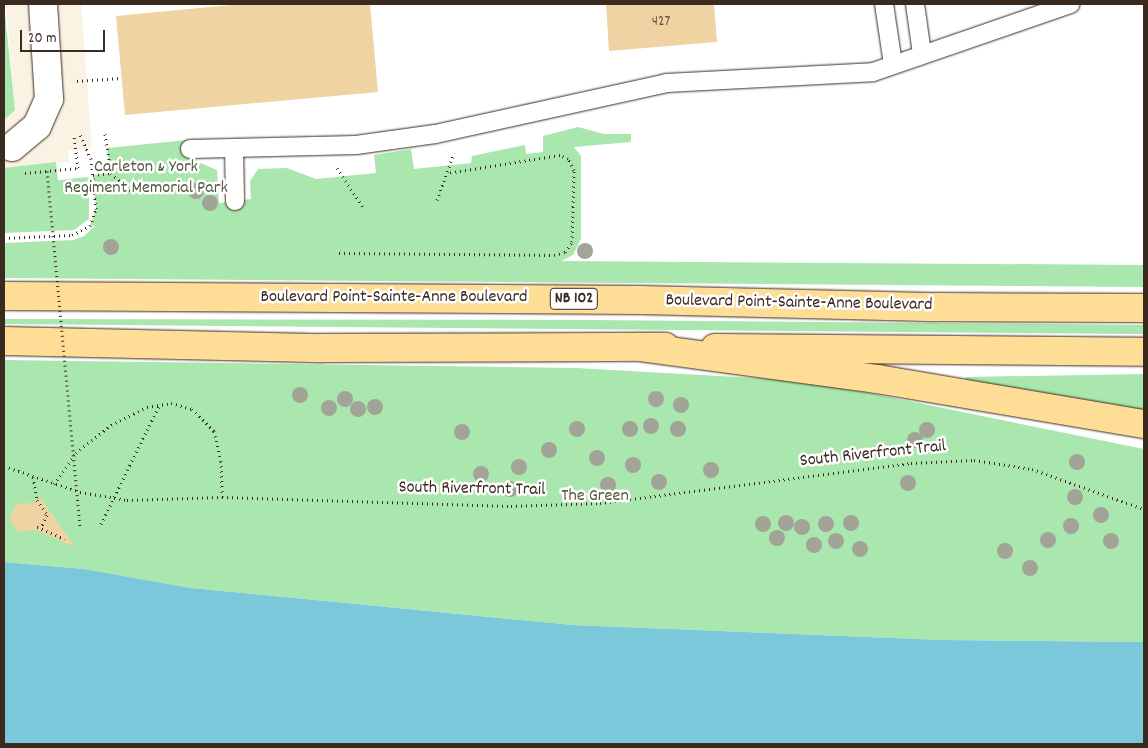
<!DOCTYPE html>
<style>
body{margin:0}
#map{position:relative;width:1148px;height:748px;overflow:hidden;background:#fff;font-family:Dekko,sans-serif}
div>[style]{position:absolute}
.built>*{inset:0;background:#faf2e3}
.green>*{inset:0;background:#a9e7ae}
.water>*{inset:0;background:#7bc8da}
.building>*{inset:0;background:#efd3a3}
.path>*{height:3px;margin-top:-1.5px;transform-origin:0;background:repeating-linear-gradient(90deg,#3b2a1e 0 1px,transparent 0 5px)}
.roads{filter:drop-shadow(0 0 1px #3b2a1e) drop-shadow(0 0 1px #3b2a1e)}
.service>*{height:18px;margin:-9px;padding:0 9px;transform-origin:9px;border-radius:9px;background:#fff}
.minor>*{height:28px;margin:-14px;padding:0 14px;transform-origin:14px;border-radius:14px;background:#fff}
.primary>*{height:28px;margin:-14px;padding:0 14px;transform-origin:14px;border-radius:14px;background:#fedd96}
.trunk>*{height:28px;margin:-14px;padding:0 14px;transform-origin:14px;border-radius:14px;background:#fedd96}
.path-bridge>*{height:3px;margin-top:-1.5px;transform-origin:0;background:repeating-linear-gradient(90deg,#3b2a1e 0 1px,transparent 0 5px)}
.trees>*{width:16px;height:16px;margin:-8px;border-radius:50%;background:#a2a497}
span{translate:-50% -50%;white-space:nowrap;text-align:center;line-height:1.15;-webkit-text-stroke:5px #fff;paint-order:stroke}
.number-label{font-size:15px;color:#68543f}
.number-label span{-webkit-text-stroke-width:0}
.shield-label span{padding:1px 4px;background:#fff;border:1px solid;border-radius:4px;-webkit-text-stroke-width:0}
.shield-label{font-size:16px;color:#3b2a1e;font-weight:700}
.park-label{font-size:18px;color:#565942}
.street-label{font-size:18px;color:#3b2a1e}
.frame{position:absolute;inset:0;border:5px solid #3b2a1e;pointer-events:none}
.scale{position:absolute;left:20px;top:30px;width:85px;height:22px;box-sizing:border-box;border:2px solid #3b2a1e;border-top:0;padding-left:6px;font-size:15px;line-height:18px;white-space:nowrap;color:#3b2a1e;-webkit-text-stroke:4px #fff;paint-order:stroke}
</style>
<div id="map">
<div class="built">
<div style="clip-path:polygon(6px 4px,81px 4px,92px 148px,68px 151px,69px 162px,4px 168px,4px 120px,15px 110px)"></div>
</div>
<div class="green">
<div style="clip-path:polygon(4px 4px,15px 110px,4px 120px)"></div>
<div style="clip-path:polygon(578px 127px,604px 134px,631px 134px,631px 142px,574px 147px,581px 156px,581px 239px,573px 255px,561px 261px,1144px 265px,1144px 287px,4px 278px,4px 243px,74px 240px,84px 236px,95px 226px,90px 226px,96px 209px,93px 175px,110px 173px,107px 148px,187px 140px,198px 162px,217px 170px,219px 203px,251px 199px,250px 181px,258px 169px,287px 168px,316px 179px,376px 173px,374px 155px,411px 149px,414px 169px,471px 163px,472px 156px,525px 145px,526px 154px,543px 152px,543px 136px)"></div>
<div style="clip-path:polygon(56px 162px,58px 180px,89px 177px,89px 219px,74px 230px,4px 233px,4px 168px)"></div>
<div style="clip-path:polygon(4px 319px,590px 320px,1144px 325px,1144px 334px,4px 324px)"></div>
<div style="clip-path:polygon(4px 360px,576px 368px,810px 381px,1144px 449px,1144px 642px,943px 640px,573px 625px,191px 588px,84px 569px,4px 562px)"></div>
<div style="clip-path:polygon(1144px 374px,1144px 413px,967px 383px,966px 377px)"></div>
</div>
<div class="water">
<div style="clip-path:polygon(4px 562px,84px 569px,191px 588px,573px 625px,943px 640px,1144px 642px,1144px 744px,4px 744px)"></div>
</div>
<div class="building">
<div style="clip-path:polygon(241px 4px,370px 4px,378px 92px,125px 115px,116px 16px)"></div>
<div style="clip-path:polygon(606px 4px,714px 4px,717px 42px,609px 51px)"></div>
<div style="clip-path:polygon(40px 497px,75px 547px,35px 530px,18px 532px,9px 518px,16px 504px,32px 503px)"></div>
</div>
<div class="path">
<div style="left:77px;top:81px;width:44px;rotate:-3.9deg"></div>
<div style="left:105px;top:134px;width:39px;rotate:81deg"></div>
<div style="left:111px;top:173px;width:26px;rotate:43deg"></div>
<div style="left:337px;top:168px;width:47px;rotate:56.3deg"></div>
<div style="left:25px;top:173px;width:53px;rotate:-5.4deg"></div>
<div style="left:78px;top:168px;width:34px;rotate:-97deg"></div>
<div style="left:93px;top:175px;width:18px;rotate:-6deg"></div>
<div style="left:437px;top:200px;width:50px;rotate:-70.1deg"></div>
<div style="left:4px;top:238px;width:68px;rotate:-2.5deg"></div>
<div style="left:72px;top:235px;width:20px;rotate:-27deg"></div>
<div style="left:90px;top:226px;width:18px;rotate:-71deg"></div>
<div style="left:96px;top:209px;width:50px;rotate:-95.7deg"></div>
<div style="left:91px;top:159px;width:27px;rotate:-114deg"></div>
<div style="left:339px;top:253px;width:215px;rotate:0.5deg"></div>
<div style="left:554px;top:255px;width:11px;rotate:-15deg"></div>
<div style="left:565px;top:252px;width:12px;rotate:-55deg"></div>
<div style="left:572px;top:242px;width:72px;rotate:-88.4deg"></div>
<div style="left:574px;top:170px;width:13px;rotate:-119deg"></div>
<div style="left:568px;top:159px;width:9px;rotate:-153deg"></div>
<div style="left:560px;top:155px;width:114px;rotate:170.9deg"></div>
<div style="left:147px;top:430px;width:29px;rotate:-63deg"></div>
<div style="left:4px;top:466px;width:80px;rotate:18.9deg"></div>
<div style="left:80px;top:492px;width:48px;rotate:9.7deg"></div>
<div style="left:127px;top:500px;width:95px;rotate:-1.8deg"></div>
<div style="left:222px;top:497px;width:289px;rotate:1.8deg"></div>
<div style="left:511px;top:506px;width:89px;rotate:-1.9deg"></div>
<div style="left:600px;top:503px;width:314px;rotate:-7.3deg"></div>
<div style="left:911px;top:463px;width:63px;rotate:-2.7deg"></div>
<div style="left:974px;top:460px;width:59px;rotate:8.8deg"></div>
<div style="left:1032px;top:469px;width:119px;rotate:19.7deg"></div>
<div style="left:33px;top:477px;width:23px;rotate:80deg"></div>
<div style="left:37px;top:500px;width:18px;rotate:56deg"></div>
<div style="left:47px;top:515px;width:14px;rotate:115deg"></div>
<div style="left:54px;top:484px;width:38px;rotate:-55deg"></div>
<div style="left:76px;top:453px;width:45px;rotate:-38.7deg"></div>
<div style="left:111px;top:425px;width:40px;rotate:-26.6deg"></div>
<div style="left:147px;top:407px;width:24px;rotate:-9deg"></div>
<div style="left:171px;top:403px;width:22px;rotate:16deg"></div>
<div style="left:192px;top:409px;width:31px;rotate:45deg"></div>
<div style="left:214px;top:431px;width:31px;rotate:77deg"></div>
<div style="left:221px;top:461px;width:36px;rotate:88deg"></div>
<div style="left:37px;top:527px;width:30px;rotate:23deg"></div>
</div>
<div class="roads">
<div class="service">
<div style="left:884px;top:4px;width:61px;rotate:81.5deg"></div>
<div style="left:915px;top:4px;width:50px;rotate:82deg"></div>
<div style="left:234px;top:148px;width:53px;rotate:88.9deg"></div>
<div style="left:190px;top:149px;width:166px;rotate:-1.4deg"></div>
<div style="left:356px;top:145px;width:80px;rotate:-7.9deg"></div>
<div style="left:435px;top:134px;width:237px;rotate:-12.4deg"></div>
<div style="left:666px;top:83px;width:207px;rotate:-3deg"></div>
<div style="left:873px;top:72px;width:209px;rotate:-19deg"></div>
</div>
<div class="minor">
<div style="left:12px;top:147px;width:33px;rotate:-40deg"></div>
<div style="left:37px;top:126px;width:30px;rotate:-66deg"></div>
<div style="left:49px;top:99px;width:95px;rotate:-93.6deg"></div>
</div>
<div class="primary">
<div style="left:4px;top:296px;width:637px;rotate:0.36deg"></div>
<div style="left:641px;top:300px;width:296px;rotate:1.4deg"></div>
<div style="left:937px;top:307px;width:207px;rotate:0.3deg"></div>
<div style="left:4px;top:341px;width:319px;rotate:1.3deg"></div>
<div style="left:323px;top:348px;width:342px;rotate:-0.2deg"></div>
<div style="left:715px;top:348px;width:429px;rotate:0.5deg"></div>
</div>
<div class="trunk">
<div style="left:640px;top:347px;width:239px;rotate:7.7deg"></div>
<div style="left:877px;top:379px;width:271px;rotate:9.6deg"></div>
</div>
</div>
<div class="path-bridge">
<div style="left:47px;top:171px;width:357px;rotate:84.7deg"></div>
<div style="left:101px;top:524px;width:105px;rotate:-63.9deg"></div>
</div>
<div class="trees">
<div style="left:196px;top:191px"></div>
<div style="left:210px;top:203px"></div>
<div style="left:111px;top:247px"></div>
<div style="left:585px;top:251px"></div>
<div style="left:300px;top:395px"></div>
<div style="left:345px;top:399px"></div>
<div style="left:656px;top:399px"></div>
<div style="left:681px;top:405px"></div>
<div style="left:375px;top:407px"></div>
<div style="left:329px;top:408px"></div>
<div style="left:358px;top:409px"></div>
<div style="left:651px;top:426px"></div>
<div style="left:577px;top:429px"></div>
<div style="left:630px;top:429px"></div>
<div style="left:678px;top:429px"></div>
<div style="left:927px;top:430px"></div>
<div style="left:462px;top:432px"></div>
<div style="left:915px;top:440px"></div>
<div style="left:549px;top:450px"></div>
<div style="left:597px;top:458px"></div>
<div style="left:1077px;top:462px"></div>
<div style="left:633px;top:465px"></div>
<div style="left:519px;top:467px"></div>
<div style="left:711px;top:470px"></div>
<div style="left:481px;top:474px"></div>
<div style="left:659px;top:482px"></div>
<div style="left:908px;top:483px"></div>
<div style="left:608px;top:485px"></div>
<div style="left:510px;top:489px"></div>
<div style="left:1075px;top:497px"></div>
<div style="left:1101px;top:515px"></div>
<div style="left:786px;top:523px"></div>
<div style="left:851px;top:523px"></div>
<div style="left:763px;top:524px"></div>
<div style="left:826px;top:524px"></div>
<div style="left:1071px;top:526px"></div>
<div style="left:802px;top:527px"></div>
<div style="left:777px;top:538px"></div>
<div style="left:1048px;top:540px"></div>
<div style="left:836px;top:541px"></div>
<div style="left:1111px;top:541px"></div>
<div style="left:814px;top:545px"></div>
<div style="left:860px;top:549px"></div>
<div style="left:1005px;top:551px"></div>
<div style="left:1030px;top:568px"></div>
</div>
<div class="number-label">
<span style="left:661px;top:23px">427</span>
</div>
<div class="shield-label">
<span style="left:574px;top:299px">NB 102</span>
</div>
<div class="park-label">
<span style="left:146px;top:179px">Carleton &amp; York<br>Regiment Memorial Park</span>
<span style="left:595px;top:497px">The Green</span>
</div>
<div class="street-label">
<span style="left:394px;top:298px">Boulevard Point-Sainte-Anne Boulevard</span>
<span style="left:799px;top:304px;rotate:1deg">Boulevard Point-Sainte-Anne Boulevard</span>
<span style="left:873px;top:455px;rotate:-6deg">South Riverfront Trail</span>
<span style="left:472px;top:490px;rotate:1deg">South Riverfront Trail</span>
</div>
<div class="frame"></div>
<div class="scale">20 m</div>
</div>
